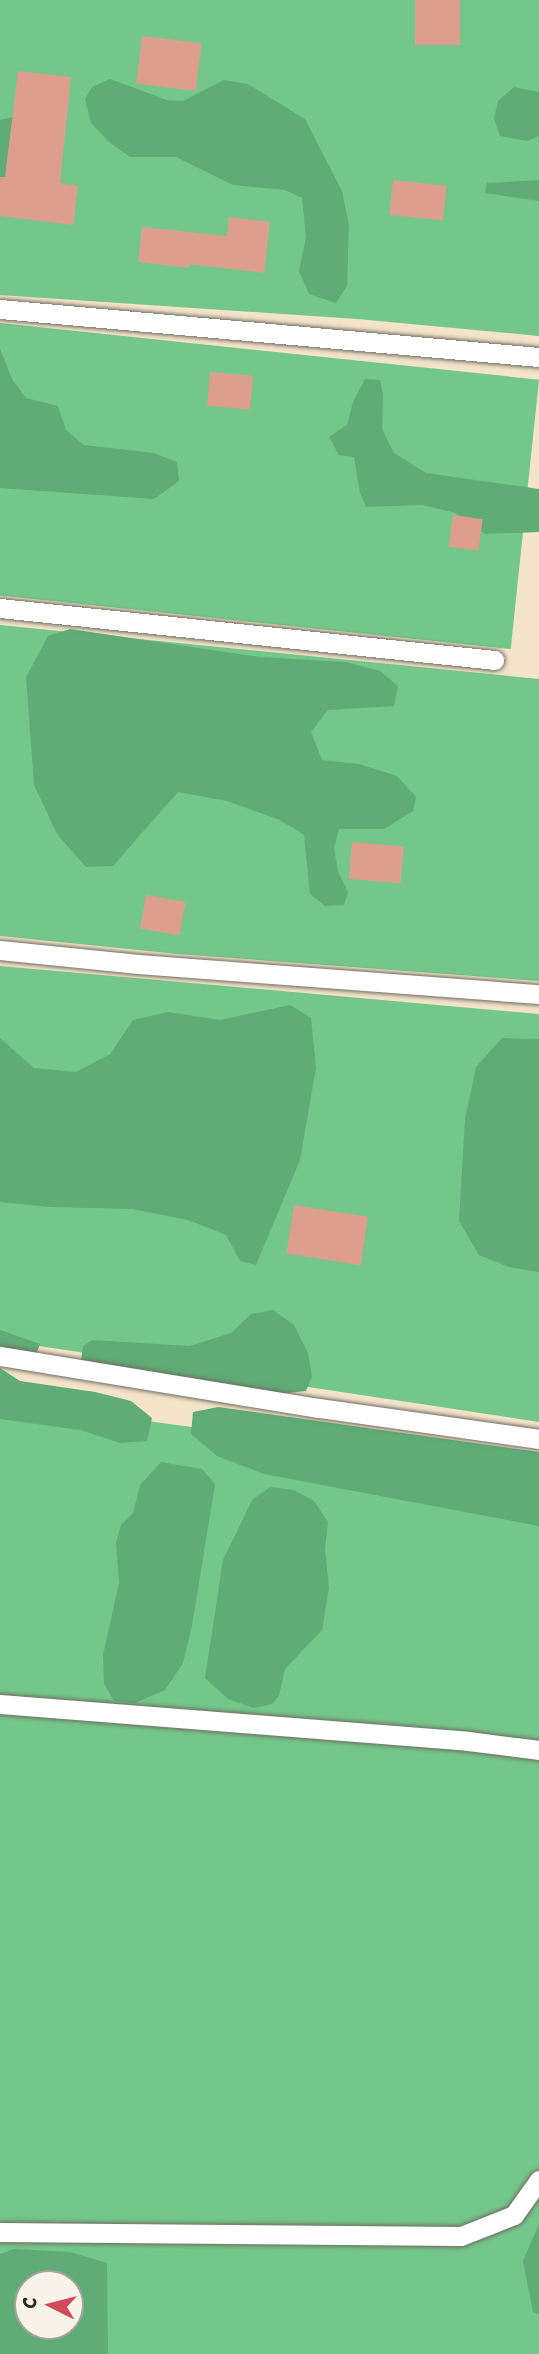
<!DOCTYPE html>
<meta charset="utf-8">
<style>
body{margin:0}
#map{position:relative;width:539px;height:2354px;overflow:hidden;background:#f3e4ca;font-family:"Shantell Sans",sans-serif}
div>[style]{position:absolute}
.green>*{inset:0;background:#74c78a;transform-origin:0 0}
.forest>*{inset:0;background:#5fac76}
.building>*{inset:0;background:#dd9e8d;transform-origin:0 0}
.roads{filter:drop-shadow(0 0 2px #716c63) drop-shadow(0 0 2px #716c63)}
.lane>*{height:19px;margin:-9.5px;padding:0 9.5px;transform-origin:9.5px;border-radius:9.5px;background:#fff}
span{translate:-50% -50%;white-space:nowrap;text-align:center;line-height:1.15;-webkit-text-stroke:5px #f7f3e8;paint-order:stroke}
.north{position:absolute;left:14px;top:2270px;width:70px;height:70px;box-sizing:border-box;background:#f7f3e8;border:2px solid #a5a39c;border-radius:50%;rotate:276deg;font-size:19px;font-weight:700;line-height:28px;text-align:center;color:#2b2b2b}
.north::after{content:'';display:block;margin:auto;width:24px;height:32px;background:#d1495b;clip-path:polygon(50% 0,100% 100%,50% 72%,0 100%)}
</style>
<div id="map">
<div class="green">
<div style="clip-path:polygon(0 0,539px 0,539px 336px,357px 319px,0 295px)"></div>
<div style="left:0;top:323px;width:542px;height:271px;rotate:6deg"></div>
<div style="clip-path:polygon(0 625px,539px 679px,539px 981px,178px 954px,0 936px)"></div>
<div style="clip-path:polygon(0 966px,539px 1014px,539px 1422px,0 1340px)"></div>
<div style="clip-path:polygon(evenodd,0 1401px,539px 1474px,539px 2354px,0 2354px,0 1401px,28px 2284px,70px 2284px,70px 2326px,28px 2326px,28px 2284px)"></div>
</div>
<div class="forest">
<div style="clip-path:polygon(110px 79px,167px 100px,183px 101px,224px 80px,248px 84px,305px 119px,342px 191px,349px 225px,347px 286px,336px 303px,309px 294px,299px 271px,306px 237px,302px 198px,285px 190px,233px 185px,176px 157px,130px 157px,109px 142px,91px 123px,85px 99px,92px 87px)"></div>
<div style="clip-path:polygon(514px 87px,539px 92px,539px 136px,528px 141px,500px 136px,494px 118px,498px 101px)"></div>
<div style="clip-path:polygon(25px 114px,0 196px,0 120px)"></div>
<div style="clip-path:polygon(539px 180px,539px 201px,485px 193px,487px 183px)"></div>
<div style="clip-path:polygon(0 349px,12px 379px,26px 398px,58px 406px,66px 430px,84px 445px,154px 453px,177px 462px,179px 481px,154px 499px,0 488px)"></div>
<div style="clip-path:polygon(365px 379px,380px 380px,383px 395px,382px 429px,394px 453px,426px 473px,539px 489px,539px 532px,485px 534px,456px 513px,423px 505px,366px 507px,360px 493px,354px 457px,339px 455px,329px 437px,347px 425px,353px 402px)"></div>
<div style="clip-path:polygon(70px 629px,260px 657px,346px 662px,380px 671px,398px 686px,394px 706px,328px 710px,311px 732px,322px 760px,359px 764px,397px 776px,416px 797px,413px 811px,384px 829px,339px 829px,334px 848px,338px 871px,348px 892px,344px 905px,325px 906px,310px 894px,304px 835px,280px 820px,227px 801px,178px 792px,113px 866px,86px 867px,57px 834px,34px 785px,26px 677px,48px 636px)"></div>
<div style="clip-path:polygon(290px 1005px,311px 1018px,316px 1068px,300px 1160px,256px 1265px,240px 1261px,226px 1235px,188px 1220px,132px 1209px,50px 1207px,0 1202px,0 1038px,34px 1068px,76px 1072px,110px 1054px,133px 1020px,168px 1012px,220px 1020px)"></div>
<div style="clip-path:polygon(502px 1038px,539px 1039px,539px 1272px,509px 1267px,479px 1255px,459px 1221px,465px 1119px,476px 1067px)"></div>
<div style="clip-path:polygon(273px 1310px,294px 1325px,308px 1353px,312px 1376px,306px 1391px,270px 1395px,81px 1361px,83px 1346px,92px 1340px,190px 1346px,231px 1333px,251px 1314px)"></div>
<div style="clip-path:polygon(0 1330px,40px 1344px,36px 1355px,0 1357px)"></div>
<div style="clip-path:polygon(0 1368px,20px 1381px,95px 1392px,131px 1401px,152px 1418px,147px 1441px,120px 1443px,80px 1430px,0 1419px)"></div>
<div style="clip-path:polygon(218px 1407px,539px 1452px,539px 1526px,264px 1474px,217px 1456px,191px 1434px,193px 1412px)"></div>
<div style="clip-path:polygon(161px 1462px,202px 1469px,215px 1484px,192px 1626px,183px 1663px,165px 1690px,135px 1703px,114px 1701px,104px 1684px,103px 1655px,119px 1583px,116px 1542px,121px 1525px,133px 1513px,140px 1485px)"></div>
<div style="clip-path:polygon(270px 1487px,294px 1490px,314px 1501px,328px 1522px,325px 1549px,329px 1588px,322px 1630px,285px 1669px,279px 1696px,272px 1704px,254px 1708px,228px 1699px,205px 1678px,223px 1560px,252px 1500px)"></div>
<div style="clip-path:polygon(539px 2224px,539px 2314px,533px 2312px,523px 2261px)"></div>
<div style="clip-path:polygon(evenodd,14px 2249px,70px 2252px,107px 2263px,108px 2354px,0 2354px,0 2254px,14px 2249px,28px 2284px,70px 2284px,70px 2326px,28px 2326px,28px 2284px)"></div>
</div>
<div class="building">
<div style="left:415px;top:0;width:45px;height:45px"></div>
<div style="left:142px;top:36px;width:60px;height:48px;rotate:7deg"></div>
<div style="clip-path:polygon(18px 71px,71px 77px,60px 183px,78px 186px,73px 225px,0 216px,0 177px,5px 177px)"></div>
<div style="left:393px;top:180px;width:54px;height:35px;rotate:6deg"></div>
<div style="clip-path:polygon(229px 217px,270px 222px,264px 273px,189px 264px,189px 268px,138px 262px,142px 227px,227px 236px)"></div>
<div style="left:210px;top:372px;width:43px;height:34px;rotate:5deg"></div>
<div style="left:453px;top:515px;width:30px;height:32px;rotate:8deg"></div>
<div style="left:352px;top:842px;width:52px;height:37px;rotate:5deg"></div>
<div style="left:146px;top:895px;width:40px;height:34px;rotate:10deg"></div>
<div style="left:294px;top:1205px;width:75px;height:49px;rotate:9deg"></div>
</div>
<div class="roads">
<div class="lane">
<div style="left:0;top:309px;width:541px;rotate:5.09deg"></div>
<div style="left:0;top:608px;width:497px;rotate:6deg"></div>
<div style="left:0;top:950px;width:139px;rotate:5.8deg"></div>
<div style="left:138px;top:964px;width:402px;rotate:4.3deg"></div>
<div style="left:0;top:1356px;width:323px;rotate:9.3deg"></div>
<div style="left:319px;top:1408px;width:222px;rotate:8deg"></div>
<div style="left:0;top:1704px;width:469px;rotate:4.5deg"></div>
<div style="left:468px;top:1741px;width:72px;rotate:7.2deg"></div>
<div style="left:0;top:2232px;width:461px;rotate:0.5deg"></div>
<div style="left:461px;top:2236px;width:57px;rotate:-21.6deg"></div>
<div style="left:514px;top:2215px;width:43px;rotate:-54.5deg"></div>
</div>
</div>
<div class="north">С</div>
</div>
